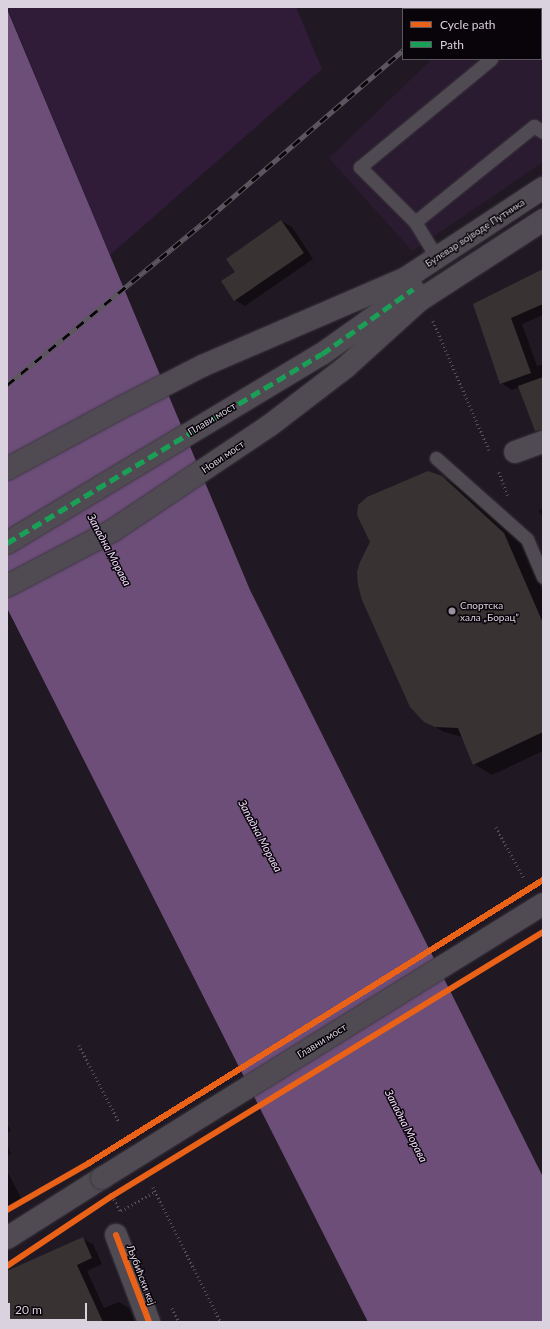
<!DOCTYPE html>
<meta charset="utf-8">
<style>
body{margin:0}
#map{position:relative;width:550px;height:1329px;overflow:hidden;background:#201923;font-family:Lato,sans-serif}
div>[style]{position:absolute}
.built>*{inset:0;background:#2a1b30}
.green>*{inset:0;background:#301b39}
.water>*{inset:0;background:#6c4e79}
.shadow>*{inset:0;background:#0007}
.building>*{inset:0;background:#383232}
.path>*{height:2.5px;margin-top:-1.25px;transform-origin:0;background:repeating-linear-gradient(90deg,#565159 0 1px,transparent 0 4px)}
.roads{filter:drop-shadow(0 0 1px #3b363e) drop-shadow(0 0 1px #3b363e)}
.lane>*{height:13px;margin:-6.5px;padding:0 6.5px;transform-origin:6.5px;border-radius:6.5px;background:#504b52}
.street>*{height:22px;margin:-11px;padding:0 11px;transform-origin:11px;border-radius:11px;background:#504b52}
.secondary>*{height:22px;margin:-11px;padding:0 11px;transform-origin:11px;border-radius:11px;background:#504b52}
.rail>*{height:4.5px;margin-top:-2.25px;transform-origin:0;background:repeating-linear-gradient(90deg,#08040a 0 9px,#5c575e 0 18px);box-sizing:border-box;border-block:1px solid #5c575e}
.bridges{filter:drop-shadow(0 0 1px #3b363e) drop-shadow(0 0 1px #3b363e)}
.secondary-bridge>*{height:22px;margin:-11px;padding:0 11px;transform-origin:11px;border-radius:11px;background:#504b52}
.quiet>*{height:5px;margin-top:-2.5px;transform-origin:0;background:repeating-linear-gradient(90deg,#1a9f57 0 10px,transparent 0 15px)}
.cycleway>*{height:6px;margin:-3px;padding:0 3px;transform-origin:3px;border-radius:3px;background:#ea6118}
.dots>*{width:11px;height:11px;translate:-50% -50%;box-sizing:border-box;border:2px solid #08040a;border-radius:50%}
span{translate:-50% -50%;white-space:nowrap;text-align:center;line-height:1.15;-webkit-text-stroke:3px #08040a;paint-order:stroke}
.street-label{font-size:10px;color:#dad2de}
.poi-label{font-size:10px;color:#dad2de}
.left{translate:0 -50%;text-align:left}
.water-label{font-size:11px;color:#efdaf7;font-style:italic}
.frame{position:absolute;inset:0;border:8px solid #dad2de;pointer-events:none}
.legend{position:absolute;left:402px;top:8px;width:140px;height:52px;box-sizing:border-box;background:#08040a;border:1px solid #5c565f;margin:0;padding:5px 7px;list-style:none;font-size:12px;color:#dad2de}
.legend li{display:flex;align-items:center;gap:8px;height:20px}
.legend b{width:20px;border:1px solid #5c565f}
.scale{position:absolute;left:8px;top:1303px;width:79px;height:18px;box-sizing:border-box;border:2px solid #dad2de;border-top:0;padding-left:5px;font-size:12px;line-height:14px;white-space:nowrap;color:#dad2de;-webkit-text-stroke:3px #08040a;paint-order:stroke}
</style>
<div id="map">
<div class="built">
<div style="clip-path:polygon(486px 7px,543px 7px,543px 162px,412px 251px,329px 158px,432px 59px,541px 59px,541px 9px,484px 9px)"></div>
</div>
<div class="green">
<div style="clip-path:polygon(7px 7px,296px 7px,322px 69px,110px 255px)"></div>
</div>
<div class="water">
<div style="clip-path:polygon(7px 9px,250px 590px,543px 1177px,543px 1322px,368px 1322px,7px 608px)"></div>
</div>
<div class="shadow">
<div style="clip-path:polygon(281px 221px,292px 227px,313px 259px,245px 306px,235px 300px,236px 272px)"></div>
<div style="clip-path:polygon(543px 270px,543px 315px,522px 324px,537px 366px,543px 364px,543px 423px,519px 387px,512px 390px,501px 383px,474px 304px)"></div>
<div style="clip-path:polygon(442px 477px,461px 488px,523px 545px,543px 592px,543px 751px,492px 775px,474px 764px,463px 737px,444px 732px,425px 721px)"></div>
<div style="clip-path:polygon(543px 509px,543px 519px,539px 510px)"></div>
<div style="clip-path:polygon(7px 1123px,11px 1131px,7px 1133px)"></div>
<div style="clip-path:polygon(7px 1144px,11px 1154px,7px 1156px)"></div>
<div style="clip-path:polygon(7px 1171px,21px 1198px,7px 1206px)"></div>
<div style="clip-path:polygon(83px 1239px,93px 1244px,102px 1264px,87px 1271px,104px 1308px,119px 1302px,129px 1308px,135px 1322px,7px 1322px,7px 1275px)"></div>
</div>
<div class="building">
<div style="clip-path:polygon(281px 220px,304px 253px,234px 301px,221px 281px,235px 272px,226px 259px)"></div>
<div style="clip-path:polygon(543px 269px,543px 304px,511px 318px,531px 373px,500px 384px,473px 304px)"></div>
<div style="clip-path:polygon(543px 377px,543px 430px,535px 431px,518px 386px)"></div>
<div style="clip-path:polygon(428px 471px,442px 476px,504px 533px,543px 623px,543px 732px,473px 765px,458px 728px,435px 727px,424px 722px,410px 707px,362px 600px,358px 585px,357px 572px,360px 562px,370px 542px,357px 515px,358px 505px,367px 497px)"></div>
<div style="clip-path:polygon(83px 1237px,92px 1258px,77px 1265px,103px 1322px,7px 1322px,7px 1271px)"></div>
</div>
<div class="path">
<div style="left:433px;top:321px;width:141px;rotate:66.5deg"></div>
<div style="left:499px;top:472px;width:25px;rotate:69deg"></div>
<div style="left:496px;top:827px;width:60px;rotate:61.3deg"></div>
<div style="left:79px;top:1045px;width:87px;rotate:62.5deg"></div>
<div style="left:153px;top:1187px;width:151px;rotate:63.3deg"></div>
<div style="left:114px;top:1199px;width:15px;rotate:62deg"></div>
<div style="left:121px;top:1211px;width:39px;rotate:-30deg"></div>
<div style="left:172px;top:1308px;width:16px;rotate:63deg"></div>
</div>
<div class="roads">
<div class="lane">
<div style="left:540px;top:9px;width:3px;rotate:-45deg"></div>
<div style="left:415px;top:222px;width:153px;rotate:-38.9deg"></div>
<div style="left:534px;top:126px;width:11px;rotate:34deg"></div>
<div style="left:437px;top:258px;width:42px;rotate:-121.4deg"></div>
<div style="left:415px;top:222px;width:78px;rotate:-135deg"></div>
<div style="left:360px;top:167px;width:170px;rotate:-39.5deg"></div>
<div style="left:436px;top:458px;width:122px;rotate:41.7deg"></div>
<div style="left:527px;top:539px;width:41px;rotate:67.2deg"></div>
</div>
<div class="street">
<div style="left:515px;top:452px;width:30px;rotate:-20deg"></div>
<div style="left:7px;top:543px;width:367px;rotate:-31deg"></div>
<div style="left:322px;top:354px;width:112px;rotate:-35.5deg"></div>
<div style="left:116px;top:1235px;width:93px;rotate:69.2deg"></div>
</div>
<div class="secondary">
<div style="left:7px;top:469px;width:131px;rotate:-28.3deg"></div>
<div style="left:122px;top:407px;width:90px;rotate:-27.1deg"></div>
<div style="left:202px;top:366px;width:222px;rotate:-23.3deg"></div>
<div style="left:406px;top:278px;width:164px;rotate:-33.3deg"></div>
<div style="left:7px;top:586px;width:119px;rotate:-27.6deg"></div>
<div style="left:112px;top:531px;width:189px;rotate:-33.8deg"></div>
<div style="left:269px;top:426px;width:97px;rotate:-37.5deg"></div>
<div style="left:346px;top:367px;width:100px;rotate:-42.2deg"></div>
<div style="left:420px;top:300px;width:147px;rotate:-33deg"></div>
<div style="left:7px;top:1238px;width:112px;rotate:-32.3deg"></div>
</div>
</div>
<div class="rail">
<div style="left:448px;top:9px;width:3px;rotate:-45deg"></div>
<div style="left:7px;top:385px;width:265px;rotate:-39.6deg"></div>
<div style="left:211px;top:216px;width:254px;rotate:-40.8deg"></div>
</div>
<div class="bridges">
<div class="secondary-bridge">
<div style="left:102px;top:1178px;width:519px;rotate:-31.85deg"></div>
</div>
</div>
<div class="quiet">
<div style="left:7px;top:543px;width:367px;rotate:-31deg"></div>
<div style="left:322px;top:354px;width:112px;rotate:-35.5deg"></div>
</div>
<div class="cycleway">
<div style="left:7px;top:1210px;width:95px;rotate:-29.8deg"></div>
<div style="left:89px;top:1163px;width:535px;rotate:-31.94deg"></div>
<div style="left:116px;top:1235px;width:93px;rotate:69.2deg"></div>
<div style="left:7px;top:1266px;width:126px;rotate:-33.7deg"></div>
<div style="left:112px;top:1196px;width:505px;rotate:-31.49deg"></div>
</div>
<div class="dots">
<div style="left:452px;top:611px;background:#99919d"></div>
</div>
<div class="street-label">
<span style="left:475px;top:233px;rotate:-33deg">Булевар војводе Путника</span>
<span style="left:212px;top:419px;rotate:-31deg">Плави мост</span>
<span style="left:223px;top:457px;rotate:-34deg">Нови мост</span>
<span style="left:322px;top:1041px;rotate:-32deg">Главни мост</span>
<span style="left:141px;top:1275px;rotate:69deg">Љубићски кеј</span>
</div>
<div class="poi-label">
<span class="left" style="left:460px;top:611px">Спортска<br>хала „Борац”</span>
</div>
<div class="water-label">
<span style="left:109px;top:550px;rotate:62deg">Западна Морава</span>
<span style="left:260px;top:836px;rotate:62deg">Западна Морава</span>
<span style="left:406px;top:1126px;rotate:63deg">Западна Морава</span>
</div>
<div class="frame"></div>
<ul class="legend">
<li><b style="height:5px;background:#ea6118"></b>Cycle path</li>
<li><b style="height:5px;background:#1a9f57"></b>Path</li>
</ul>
<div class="scale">20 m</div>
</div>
